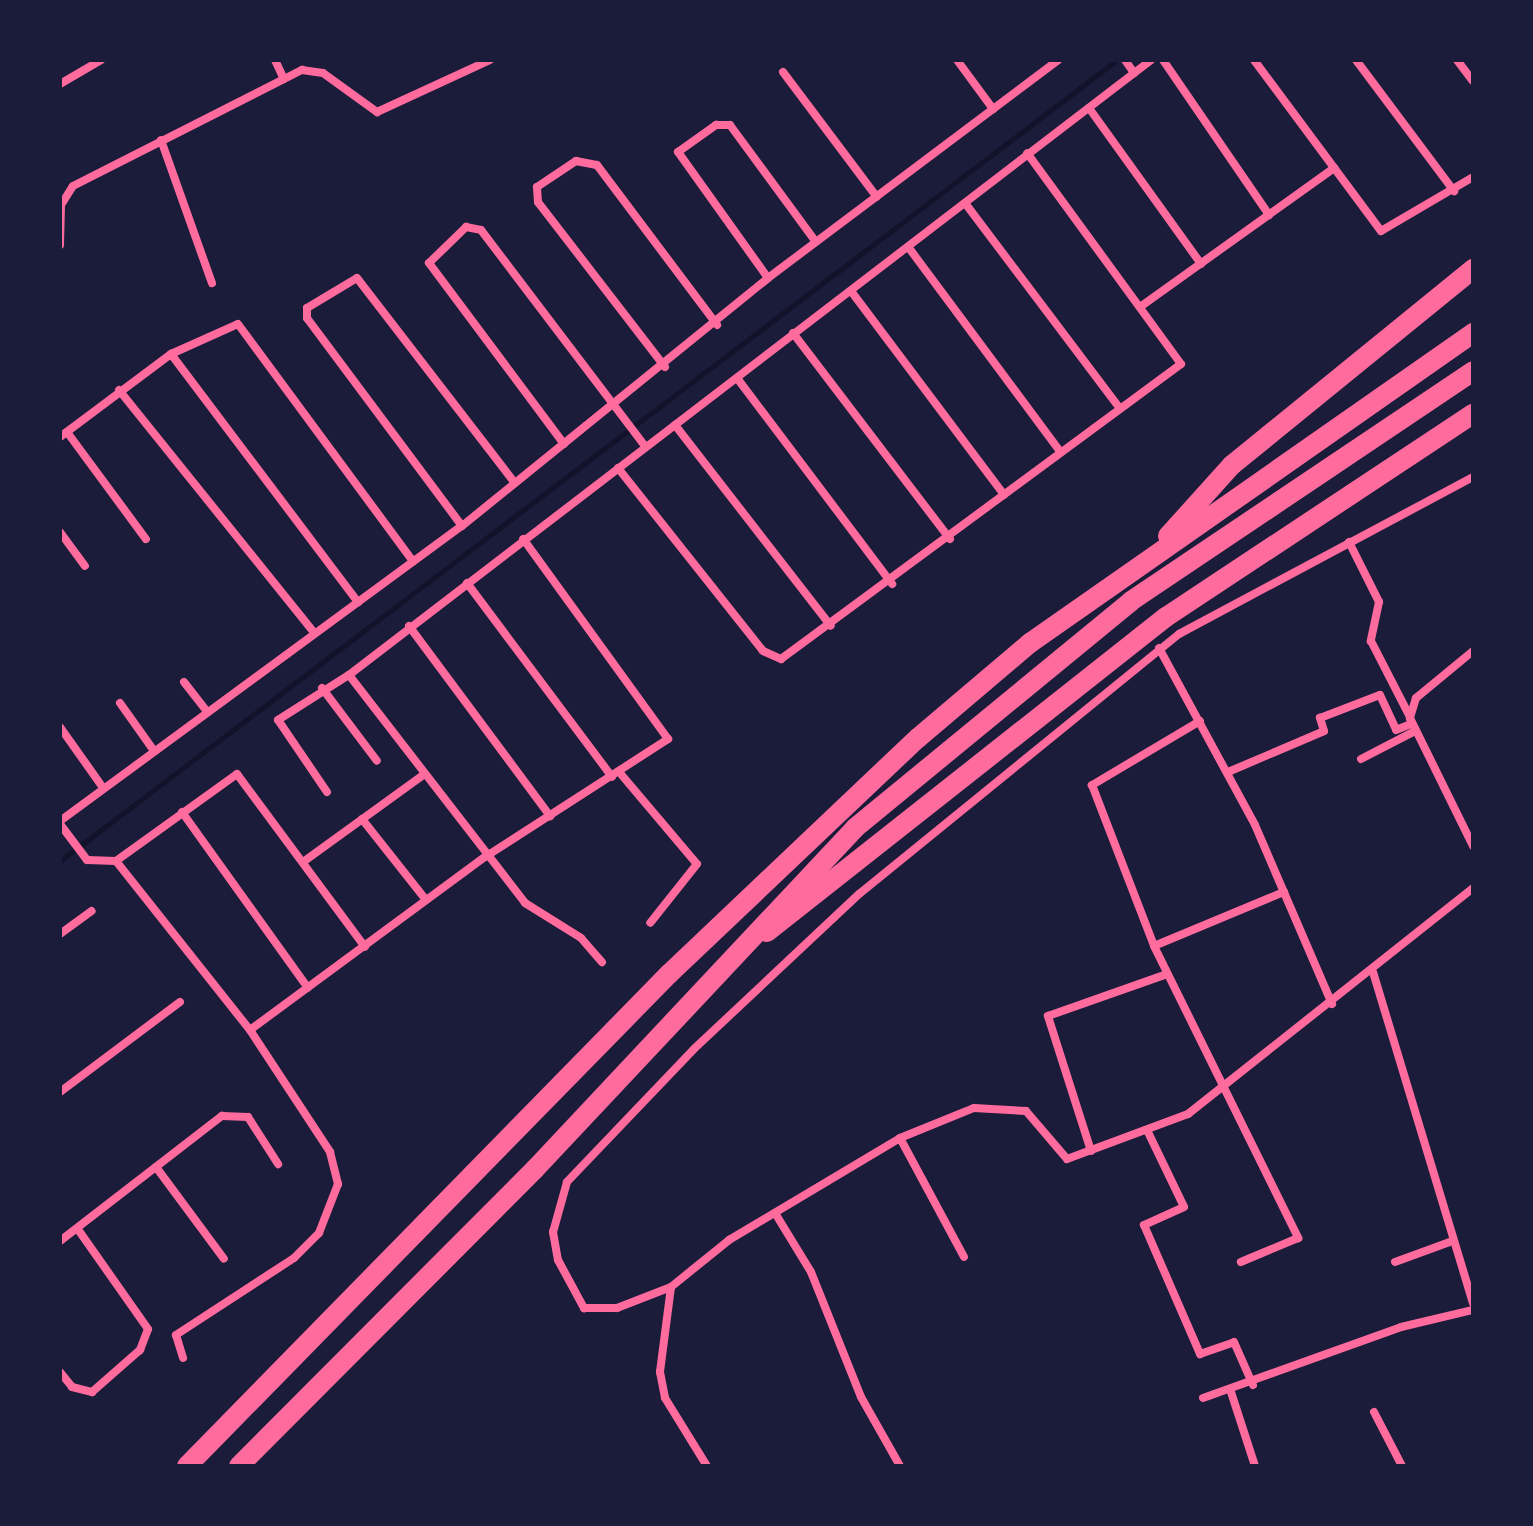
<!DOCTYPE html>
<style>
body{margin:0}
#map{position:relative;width:1533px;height:1526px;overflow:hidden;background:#1b1b3a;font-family:Quicksand,sans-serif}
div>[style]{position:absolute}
.stream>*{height:5px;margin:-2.5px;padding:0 2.5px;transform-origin:2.5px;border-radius:2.5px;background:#12122b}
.minor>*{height:8px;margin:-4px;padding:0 4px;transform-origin:4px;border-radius:4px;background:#ff6b9d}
.motorway>*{height:20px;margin:-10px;padding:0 10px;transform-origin:10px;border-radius:10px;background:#ff6b9d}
span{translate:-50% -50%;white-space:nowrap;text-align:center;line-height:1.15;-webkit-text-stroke:8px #1b1b3a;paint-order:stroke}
.frame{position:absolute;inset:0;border:62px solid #1b1b3a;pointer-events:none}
</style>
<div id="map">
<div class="stream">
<div style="left:60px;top:861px;width:1326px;rotate:-37.16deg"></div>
</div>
<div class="minor">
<div style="left:275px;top:60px;width:21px;rotate:65deg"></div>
<div style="left:957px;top:60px;width:61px;rotate:53.7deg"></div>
<div style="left:1125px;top:60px;width:16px;rotate:55deg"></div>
<div style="left:1163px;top:60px;width:188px;rotate:55.6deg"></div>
<div style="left:1254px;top:60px;width:213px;rotate:53.4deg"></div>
<div style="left:1381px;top:231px;width:107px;rotate:-30.4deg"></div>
<div style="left:1356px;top:60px;width:164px;rotate:53.2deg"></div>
<div style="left:1457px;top:60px;width:26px;rotate:53deg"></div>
<div style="left:783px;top:72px;width:156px;rotate:53.1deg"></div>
<div style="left:60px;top:84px;width:48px;rotate:-30.3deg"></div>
<div style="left:1089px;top:108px;width:192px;rotate:54.3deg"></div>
<div style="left:161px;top:140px;width:152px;rotate:70.4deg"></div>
<div style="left:965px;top:203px;width:256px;rotate:53deg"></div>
<div style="left:60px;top:245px;width:40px;rotate:-88.6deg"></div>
<div style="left:61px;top:205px;width:22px;rotate:-58deg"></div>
<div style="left:73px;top:186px;width:257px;rotate:-26.9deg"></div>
<div style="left:302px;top:70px;width:21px;rotate:8deg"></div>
<div style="left:323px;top:73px;width:67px;rotate:35.8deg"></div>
<div style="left:377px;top:112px;width:124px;rotate:-24.7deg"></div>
<div style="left:909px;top:248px;width:253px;rotate:53.4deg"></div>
<div style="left:768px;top:278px;width:155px;rotate:-125.5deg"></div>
<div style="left:678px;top:152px;width:47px;rotate:-35.4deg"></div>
<div style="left:716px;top:125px;width:14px"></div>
<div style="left:730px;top:125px;width:145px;rotate:53.7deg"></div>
<div style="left:851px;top:291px;width:255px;rotate:53.1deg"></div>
<div style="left:1140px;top:307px;width:239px;rotate:-35.6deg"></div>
<div style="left:793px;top:333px;width:259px;rotate:52.7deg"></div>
<div style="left:171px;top:354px;width:311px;rotate:53deg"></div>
<div style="left:665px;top:367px;width:208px;rotate:-127.6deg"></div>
<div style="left:538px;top:202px;width:15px;rotate:-94deg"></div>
<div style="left:537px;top:187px;width:47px;rotate:-33.7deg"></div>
<div style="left:576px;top:161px;width:21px;rotate:11deg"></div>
<div style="left:597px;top:165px;width:200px;rotate:53.1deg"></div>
<div style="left:737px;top:378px;width:258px;rotate:53deg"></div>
<div style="left:119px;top:390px;width:308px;rotate:51.2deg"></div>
<div style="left:675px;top:425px;width:254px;rotate:52.2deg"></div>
<div style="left:67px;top:432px;width:133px;rotate:53.6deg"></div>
<div style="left:60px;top:437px;width:139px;rotate:-36.8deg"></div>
<div style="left:171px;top:354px;width:73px;rotate:-24.1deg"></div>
<div style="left:238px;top:324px;width:295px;rotate:53.6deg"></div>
<div style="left:564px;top:444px;width:226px;rotate:-126.7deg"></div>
<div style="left:429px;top:263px;width:52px;rotate:-44.2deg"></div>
<div style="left:466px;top:227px;width:15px;rotate:11deg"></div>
<div style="left:481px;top:230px;width:271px;rotate:52.8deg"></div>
<div style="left:618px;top:468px;width:233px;rotate:51.6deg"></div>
<div style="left:763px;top:651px;width:20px;rotate:24deg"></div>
<div style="left:781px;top:659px;width:497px;rotate:-36.4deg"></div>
<div style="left:1181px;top:364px;width:261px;rotate:-126.1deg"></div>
<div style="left:1473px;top:477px;width:333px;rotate:151.9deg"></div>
<div style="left:1179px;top:634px;width:412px;rotate:140.9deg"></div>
<div style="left:859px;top:894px;width:226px;rotate:136.8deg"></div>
<div style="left:694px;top:1049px;width:184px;rotate:133.7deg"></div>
<div style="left:567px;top:1182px;width:52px;rotate:105.6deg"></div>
<div style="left:553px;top:1232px;width:28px;rotate:80deg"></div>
<div style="left:558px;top:1260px;width:55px;rotate:61.6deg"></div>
<div style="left:584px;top:1308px;width:33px"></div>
<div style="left:617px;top:1308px;width:58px;rotate:-21.3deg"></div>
<div style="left:671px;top:1287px;width:75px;rotate:-39deg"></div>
<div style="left:729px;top:1240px;width:199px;rotate:-30.8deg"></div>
<div style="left:900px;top:1138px;width:80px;rotate:-22.1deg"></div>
<div style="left:974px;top:1108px;width:52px;rotate:3.3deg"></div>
<div style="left:1026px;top:1111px;width:63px;rotate:49.5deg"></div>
<div style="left:1067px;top:1159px;width:129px;rotate:-20.4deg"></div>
<div style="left:1188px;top:1114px;width:364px;rotate:-38.4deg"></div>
<div style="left:462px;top:526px;width:259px;rotate:-126.7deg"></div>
<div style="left:307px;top:318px;width:10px;rotate:-90deg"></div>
<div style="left:307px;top:308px;width:58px;rotate:-31deg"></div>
<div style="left:357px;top:278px;width:257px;rotate:52.4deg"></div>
<div style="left:60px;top:532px;width:42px;rotate:53.7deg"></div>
<div style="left:1349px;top:542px;width:67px;rotate:63.4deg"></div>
<div style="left:1379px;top:602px;width:40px;rotate:102deg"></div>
<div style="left:1371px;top:641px;width:85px;rotate:62.8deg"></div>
<div style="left:467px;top:583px;width:242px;rotate:53.2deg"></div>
<div style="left:409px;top:626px;width:237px;rotate:53.4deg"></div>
<div style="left:1159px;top:648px;width:201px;rotate:61.5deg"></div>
<div style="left:1255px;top:825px;width:195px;rotate:66.7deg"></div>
<div style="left:1473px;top:651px;width:74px;rotate:140.5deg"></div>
<div style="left:1416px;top:698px;width:21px;rotate:107deg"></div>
<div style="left:1410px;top:718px;width:143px;rotate:63.8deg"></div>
<div style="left:349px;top:675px;width:288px;rotate:52.3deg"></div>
<div style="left:525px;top:903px;width:66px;rotate:32deg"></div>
<div style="left:581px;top:938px;width:32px;rotate:49deg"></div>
<div style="left:184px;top:682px;width:36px;rotate:52deg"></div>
<div style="left:322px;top:688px;width:91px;rotate:53deg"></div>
<div style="left:120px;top:703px;width:55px;rotate:54.6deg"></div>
<div style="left:1200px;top:721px;width:126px;rotate:149.3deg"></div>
<div style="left:1092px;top:785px;width:173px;rotate:68.9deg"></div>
<div style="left:1154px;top:946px;width:326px;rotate:63.7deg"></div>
<div style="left:1298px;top:1238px;width:62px;rotate:157.2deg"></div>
<div style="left:60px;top:727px;width:71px;rotate:54.7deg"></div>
<div style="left:1361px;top:759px;width:59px;rotate:-27.4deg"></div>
<div style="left:1228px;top:772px;width:104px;rotate:-23.1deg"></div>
<div style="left:1324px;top:731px;width:14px;rotate:-107deg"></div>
<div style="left:1320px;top:718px;width:64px;rotate:-21deg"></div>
<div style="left:1380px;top:695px;width:38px;rotate:65deg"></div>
<div style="left:1396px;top:730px;width:16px;rotate:-22deg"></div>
<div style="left:620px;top:773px;width:119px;rotate:49.8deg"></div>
<div style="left:697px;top:864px;width:75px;rotate:128.5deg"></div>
<div style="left:327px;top:792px;width:87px;rotate:-124.2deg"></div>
<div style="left:278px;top:720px;width:84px;rotate:-32.4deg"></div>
<div style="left:349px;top:675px;width:1011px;rotate:-37.48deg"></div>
<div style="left:182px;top:812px;width:216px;rotate:54.4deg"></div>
<div style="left:362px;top:819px;width:103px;rotate:51.7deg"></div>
<div style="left:60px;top:821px;width:499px;rotate:-36.3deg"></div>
<div style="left:462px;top:526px;width:394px;rotate:-39deg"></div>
<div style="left:768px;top:278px;width:363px;rotate:-36.9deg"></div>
<div style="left:60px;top:824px;width:45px;rotate:53.1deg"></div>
<div style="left:87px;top:860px;width:29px;rotate:2deg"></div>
<div style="left:116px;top:861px;width:149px;rotate:-35.7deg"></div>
<div style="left:237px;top:774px;width:215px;rotate:53.5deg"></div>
<div style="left:116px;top:861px;width:216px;rotate:51.6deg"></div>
<div style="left:250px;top:1030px;width:146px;rotate:56.7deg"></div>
<div style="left:330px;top:1152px;width:33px;rotate:76deg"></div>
<div style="left:338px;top:1184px;width:53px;rotate:111.2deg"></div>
<div style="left:319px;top:1233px;width:35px;rotate:135deg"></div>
<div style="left:294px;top:1258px;width:141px;rotate:146.9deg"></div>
<div style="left:176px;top:1335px;width:24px;rotate:73deg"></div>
<div style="left:303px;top:862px;width:148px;rotate:-35.9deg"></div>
<div style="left:60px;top:934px;width:39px;rotate:-36deg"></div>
<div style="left:1154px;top:946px;width:141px;rotate:-22.6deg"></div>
<div style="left:1373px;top:972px;width:346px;rotate:73.2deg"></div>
<div style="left:250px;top:1030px;width:292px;rotate:-36.4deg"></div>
<div style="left:485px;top:857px;width:218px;rotate:-32.8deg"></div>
<div style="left:668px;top:739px;width:247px;rotate:-125.9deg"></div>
<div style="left:60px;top:1092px;width:150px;rotate:-36.9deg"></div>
<div style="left:1147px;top:1130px;width:85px;rotate:64.3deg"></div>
<div style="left:1184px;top:1207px;width:44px;rotate:155.8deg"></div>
<div style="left:1144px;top:1225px;width:141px;rotate:66.5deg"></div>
<div style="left:1200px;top:1354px;width:36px;rotate:-19deg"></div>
<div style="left:1234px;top:1342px;width:47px;rotate:66.2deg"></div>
<div style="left:900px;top:1138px;width:135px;rotate:61.7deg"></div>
<div style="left:1091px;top:1151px;width:142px;rotate:-107.7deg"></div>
<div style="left:1048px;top:1016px;width:126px;rotate:-19.4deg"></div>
<div style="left:156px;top:1167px;width:114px;rotate:53.5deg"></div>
<div style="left:775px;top:1213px;width:69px;rotate:58.6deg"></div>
<div style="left:811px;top:1272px;width:135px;rotate:68.2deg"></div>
<div style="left:861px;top:1397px;width:79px;rotate:60.5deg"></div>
<div style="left:60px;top:1241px;width:205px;rotate:-37.7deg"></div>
<div style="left:222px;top:1116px;width:26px;rotate:2deg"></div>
<div style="left:248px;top:1117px;width:56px;rotate:57.4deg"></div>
<div style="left:1395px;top:1262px;width:59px;rotate:-20deg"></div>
<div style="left:671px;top:1287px;width:86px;rotate:97.4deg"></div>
<div style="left:660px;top:1372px;width:26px;rotate:79deg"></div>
<div style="left:665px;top:1398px;width:80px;rotate:58.3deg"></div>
<div style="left:60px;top:1372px;width:19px;rotate:51deg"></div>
<div style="left:72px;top:1387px;width:21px;rotate:14deg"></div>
<div style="left:92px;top:1392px;width:64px;rotate:-41.2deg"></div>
<div style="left:140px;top:1350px;width:22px;rotate:-69deg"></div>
<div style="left:148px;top:1329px;width:123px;rotate:-125.1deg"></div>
<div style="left:1231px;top:1392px;width:78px;rotate:72deg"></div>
<div style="left:1203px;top:1398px;width:210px;rotate:-19.7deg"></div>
<div style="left:1401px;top:1327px;width:74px;rotate:-13.3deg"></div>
<div style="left:1374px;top:1412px;width:61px;rotate:62.6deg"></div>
</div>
<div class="motorway">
<div style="left:1168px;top:536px;width:96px;rotate:-48deg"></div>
<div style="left:1232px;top:465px;width:311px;rotate:-39.1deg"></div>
<div style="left:767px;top:932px;width:508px;rotate:-38.29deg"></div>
<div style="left:1166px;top:617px;width:368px;rotate:-33.5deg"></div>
<div style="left:187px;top:1466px;width:689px;rotate:-45.59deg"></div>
<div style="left:669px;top:974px;width:343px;rotate:-43.5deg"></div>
<div style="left:918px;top:738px;width:147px;rotate:-40.3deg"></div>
<div style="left:1030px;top:643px;width:541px;rotate:-34.98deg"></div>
<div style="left:239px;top:1466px;width:419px;rotate:-45.1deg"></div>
<div style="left:535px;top:1169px;width:468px;rotate:-46.8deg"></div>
<div style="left:855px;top:828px;width:357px;rotate:-39.4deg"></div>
<div style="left:1131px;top:601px;width:412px;rotate:-33.9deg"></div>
</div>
<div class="frame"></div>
</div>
